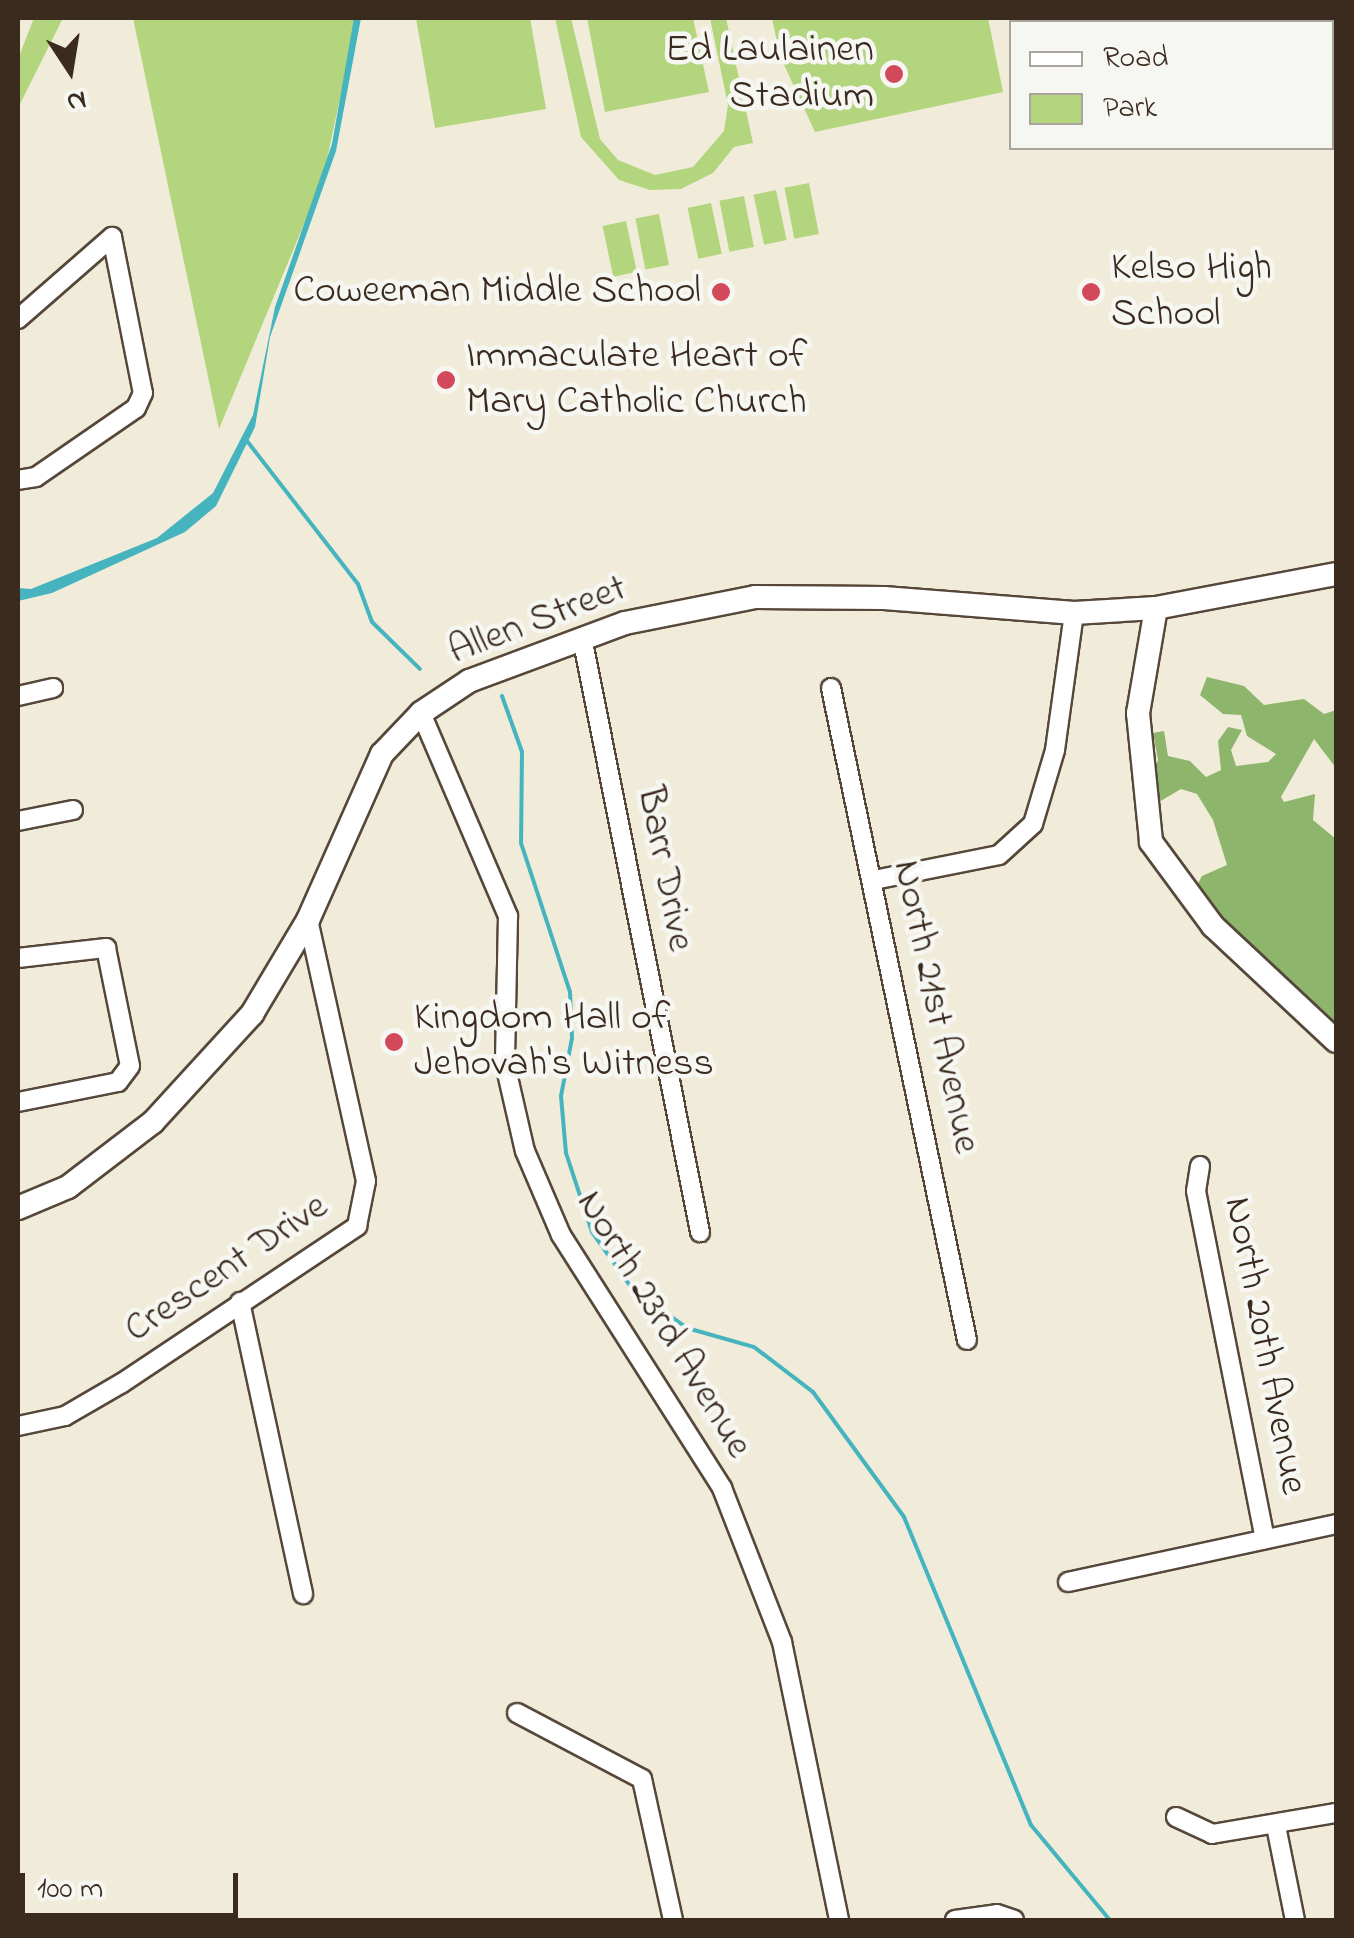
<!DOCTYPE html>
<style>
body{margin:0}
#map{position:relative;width:1354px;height:1938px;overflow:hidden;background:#f1ecda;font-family:"Indie Flower",sans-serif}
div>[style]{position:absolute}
.green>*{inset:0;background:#b2d57d;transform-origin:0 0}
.forest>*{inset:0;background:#8db66c}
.water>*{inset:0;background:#45b4be}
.stream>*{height:4px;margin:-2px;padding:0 2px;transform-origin:2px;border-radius:2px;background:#45b4be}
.roads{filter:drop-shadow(2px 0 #56473a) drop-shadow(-2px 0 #56473a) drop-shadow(0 2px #56473a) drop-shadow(0 -2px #56473a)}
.minor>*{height:18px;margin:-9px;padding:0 9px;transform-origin:9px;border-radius:9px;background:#fff}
.tertiary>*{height:22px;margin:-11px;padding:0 11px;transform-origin:11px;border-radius:11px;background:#fff}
.dots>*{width:28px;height:28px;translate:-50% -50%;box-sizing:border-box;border:5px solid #f6f6f2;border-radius:50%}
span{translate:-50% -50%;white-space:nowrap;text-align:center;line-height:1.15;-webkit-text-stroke:9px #f6f6f2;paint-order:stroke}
.poi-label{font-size:40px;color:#3b2a1e}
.right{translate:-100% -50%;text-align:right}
.left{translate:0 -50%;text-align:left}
.street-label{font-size:40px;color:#3b2a1e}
.frame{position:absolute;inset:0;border:20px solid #3b2a1e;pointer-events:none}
.legend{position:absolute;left:1009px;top:20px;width:325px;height:130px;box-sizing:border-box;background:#f6f6f2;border:2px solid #aba49d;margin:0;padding:12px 18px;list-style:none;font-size:30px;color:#3b2a1e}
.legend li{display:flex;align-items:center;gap:20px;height:50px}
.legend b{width:50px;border:2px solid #aba49d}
.north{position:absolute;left:20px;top:20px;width:100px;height:100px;-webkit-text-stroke:8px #f6f6f2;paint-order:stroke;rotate:168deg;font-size:28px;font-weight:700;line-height:40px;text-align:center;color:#3b2a1e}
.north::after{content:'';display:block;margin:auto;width:35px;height:45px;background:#3b2a1e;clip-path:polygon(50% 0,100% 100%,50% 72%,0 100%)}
.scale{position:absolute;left:20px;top:1873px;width:218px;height:45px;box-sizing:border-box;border:5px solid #3b2a1e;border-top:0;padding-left:12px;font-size:30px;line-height:35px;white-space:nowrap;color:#3b2a1e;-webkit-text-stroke:8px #f6f6f2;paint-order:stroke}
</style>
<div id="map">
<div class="green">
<i style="clip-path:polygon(34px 18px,63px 18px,18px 108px,18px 59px)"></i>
<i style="clip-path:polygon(133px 18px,357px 18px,323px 178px,219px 429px)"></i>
<i style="clip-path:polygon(416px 18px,530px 18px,546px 109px,435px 128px)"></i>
<i style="clip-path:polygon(555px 18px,571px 18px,600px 139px,618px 160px,655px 175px,693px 167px,724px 131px,728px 105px,710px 18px,726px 18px,753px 143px,734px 147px,713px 173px,681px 189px,650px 190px,619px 180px,581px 137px)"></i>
<i style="clip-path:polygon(587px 18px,693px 18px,709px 92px,605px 112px)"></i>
<i style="clip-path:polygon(772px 18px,988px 18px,1003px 92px,815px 132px,780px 56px)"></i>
<i style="left:809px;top:183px;width:52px;height:25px;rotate:79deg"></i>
<i style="left:776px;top:190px;width:51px;height:23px;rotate:78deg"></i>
<i style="left:744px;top:196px;width:52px;height:25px;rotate:79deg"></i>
<i style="left:711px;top:203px;width:52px;height:24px;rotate:78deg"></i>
<i style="left:659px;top:214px;width:52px;height:24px;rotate:79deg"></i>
<i style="left:626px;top:221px;width:52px;height:24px;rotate:78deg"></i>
</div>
<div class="forest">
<i style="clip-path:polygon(1207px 677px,1244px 686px,1264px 705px,1304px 699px,1324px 714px,1336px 710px,1336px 768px,1314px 739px,1281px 797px,1284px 802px,1315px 794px,1313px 820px,1336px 839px,1336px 1040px,1247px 957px,1197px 885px,1202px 876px,1227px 865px,1213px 820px,1197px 794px,1181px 789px,1157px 803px,1149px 782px,1158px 760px,1153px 733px,1164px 731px,1168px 756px,1190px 761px,1206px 777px,1221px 770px,1218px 741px,1228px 727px,1242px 730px,1231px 750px,1236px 766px,1268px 762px,1276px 754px,1247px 736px,1241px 715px,1223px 714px,1200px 695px)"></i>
</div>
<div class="water">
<i style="clip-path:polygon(354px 18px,361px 18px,336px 151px,270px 337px,255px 427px,216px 506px,185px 532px,52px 593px,18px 601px,18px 588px,31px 589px,157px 538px,213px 493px,253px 415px,275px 307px,332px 144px)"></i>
</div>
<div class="stream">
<i style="left:247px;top:441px;width:181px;rotate:52.2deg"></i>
<i style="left:358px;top:584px;width:40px;rotate:69.8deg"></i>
<i style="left:372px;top:622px;width:67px;rotate:44.4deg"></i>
<i style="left:502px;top:696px;width:59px;rotate:70.3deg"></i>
<i style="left:522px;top:752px;width:91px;rotate:90.6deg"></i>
<i style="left:521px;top:843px;width:157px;rotate:71.8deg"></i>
<i style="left:570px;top:992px;width:46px;rotate:87.5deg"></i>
<i style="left:572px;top:1038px;width:59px;rotate:100.7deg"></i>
<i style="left:561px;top:1096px;width:57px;rotate:85deg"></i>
<i style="left:566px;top:1153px;width:83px;rotate:71.8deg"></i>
<i style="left:592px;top:1232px;width:71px;rotate:54.7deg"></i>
<i style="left:633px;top:1290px;width:66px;rotate:35.1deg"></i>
<i style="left:687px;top:1328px;width:70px;rotate:15.8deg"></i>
<i style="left:754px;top:1347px;width:74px;rotate:37.3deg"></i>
<i style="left:813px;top:1392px;width:155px;rotate:53.9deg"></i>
<i style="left:904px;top:1517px;width:333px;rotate:67.6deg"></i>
<i style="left:1031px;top:1825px;width:124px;rotate:50.3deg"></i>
</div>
<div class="roads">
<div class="minor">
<i style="left:18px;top:319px;width:125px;rotate:-41.1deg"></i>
<i style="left:112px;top:237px;width:159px;rotate:78.8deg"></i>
<i style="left:143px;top:393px;width:17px;rotate:115deg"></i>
<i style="left:136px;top:408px;width:121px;rotate:145.4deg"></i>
<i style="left:36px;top:477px;width:18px;rotate:171deg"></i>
<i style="left:582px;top:637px;width:607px;rotate:78.78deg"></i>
<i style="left:831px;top:688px;width:666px;rotate:78.22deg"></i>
<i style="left:18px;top:696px;width:36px;rotate:-13deg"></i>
<i style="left:421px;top:713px;width:221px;rotate:66.8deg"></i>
<i style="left:508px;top:916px;width:148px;rotate:91.2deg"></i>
<i style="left:505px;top:1064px;width:89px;rotate:77.1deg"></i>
<i style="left:525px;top:1151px;width:91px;rotate:66.8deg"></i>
<i style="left:561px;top:1235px;width:300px;rotate:57.5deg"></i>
<i style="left:722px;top:1488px;width:165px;rotate:68.7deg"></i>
<i style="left:782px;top:1642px;width:284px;rotate:78.4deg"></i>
<i style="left:18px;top:821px;width:56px;rotate:-11.3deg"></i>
<i style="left:874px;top:880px;width:127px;rotate:-11.3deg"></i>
<i style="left:999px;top:855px;width:46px;rotate:-42.4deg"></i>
<i style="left:1033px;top:824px;width:77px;rotate:-73.4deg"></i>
<i style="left:1055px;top:750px;width:138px;rotate:-82.1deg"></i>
<i style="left:18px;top:958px;width:89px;rotate:-6.5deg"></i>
<i style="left:106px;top:948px;width:120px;rotate:78.5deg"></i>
<i style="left:130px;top:1066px;width:20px;rotate:127deg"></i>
<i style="left:118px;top:1082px;width:102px;rotate:168.7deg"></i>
<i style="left:1200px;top:1166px;width:25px;rotate:99deg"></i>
<i style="left:1196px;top:1191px;width:355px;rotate:78.8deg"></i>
<i style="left:240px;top:1302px;width:299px;rotate:77.8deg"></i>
<i style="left:18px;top:1426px;width:48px;rotate:-12deg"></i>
<i style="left:65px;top:1416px;width:66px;rotate:-30.1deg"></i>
<i style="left:122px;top:1383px;width:283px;rotate:-33.7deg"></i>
<i style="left:357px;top:1226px;width:46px;rotate:-78.7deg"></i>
<i style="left:366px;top:1181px;width:267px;rotate:-102.5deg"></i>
<i style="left:1068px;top:1582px;width:274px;rotate:-12.2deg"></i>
<i style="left:517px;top:1713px;width:141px;rotate:27.8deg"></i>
<i style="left:642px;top:1779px;width:144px;rotate:77.6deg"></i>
<i style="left:1176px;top:1817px;width:40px;rotate:25deg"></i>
<i style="left:1212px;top:1834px;width:126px;rotate:-9.6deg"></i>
<i style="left:1276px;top:1826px;width:96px;rotate:78.6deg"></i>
<i style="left:955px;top:1920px;width:42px;rotate:-8.1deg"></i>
<i style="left:997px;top:1914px;width:18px;rotate:19deg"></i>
</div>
<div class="tertiary">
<i style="left:1156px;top:608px;width:107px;rotate:99.7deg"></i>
<i style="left:1138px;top:713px;width:130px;rotate:84.2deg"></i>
<i style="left:1151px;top:842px;width:104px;rotate:53.6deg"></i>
<i style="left:1213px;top:926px;width:168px;rotate:43.1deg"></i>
<i style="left:18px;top:1208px;width:54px;rotate:-22.8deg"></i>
<i style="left:68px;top:1187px;width:107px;rotate:-37.4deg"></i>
<i style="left:153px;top:1122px;width:147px;rotate:-47.5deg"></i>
<i style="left:252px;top:1014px;width:109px;rotate:-59.2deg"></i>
<i style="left:308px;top:920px;width:182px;rotate:-66deg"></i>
<i style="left:382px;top:754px;width:57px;rotate:-46.4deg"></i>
<i style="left:421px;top:713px;width:58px;rotate:-33.7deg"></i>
<i style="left:469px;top:681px;width:166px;rotate:-20.4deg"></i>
<i style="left:625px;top:623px;width:133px;rotate:-11.3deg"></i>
<i style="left:755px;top:597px;width:129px;rotate:0.4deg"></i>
<i style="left:884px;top:598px;width:191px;rotate:4.5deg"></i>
<i style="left:1074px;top:613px;width:82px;rotate:-3.5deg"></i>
<i style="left:1156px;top:608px;width:183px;rotate:-10.7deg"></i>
</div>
</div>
<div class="dots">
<i style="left:894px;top:74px;background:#d1495b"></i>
<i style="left:721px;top:292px;background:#d1495b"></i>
<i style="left:1091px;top:292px;background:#d1495b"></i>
<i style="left:446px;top:380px;background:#d1495b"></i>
<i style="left:394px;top:1042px;background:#d1495b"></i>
</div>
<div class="poi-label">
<span class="right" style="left:874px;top:74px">Ed Laulainen<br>Stadium</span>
<span class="left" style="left:1111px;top:292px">Kelso High<br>School</span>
<span class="right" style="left:701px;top:292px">Coweeman Middle School</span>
<span class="left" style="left:466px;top:380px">Immaculate Heart of<br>Mary Catholic Church</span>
<span class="left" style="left:414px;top:1042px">Kingdom Hall of<br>Jehovah's Witness</span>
</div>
<div class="street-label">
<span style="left:538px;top:621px;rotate:-21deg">Allen Street</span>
<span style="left:664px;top:869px;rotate:79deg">Barr Drive</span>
<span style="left:935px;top:1007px;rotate:78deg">North 21st Avenue</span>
<span style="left:227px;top:1269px;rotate:-34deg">Crescent Drive</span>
<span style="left:663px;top:1325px;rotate:59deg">North 23rd Avenue</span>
<span style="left:1264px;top:1346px;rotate:79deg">North 20th Avenue</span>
</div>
<div class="frame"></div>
<ul class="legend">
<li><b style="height:12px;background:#fff"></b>Road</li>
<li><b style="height:28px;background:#b2d57d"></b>Park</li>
</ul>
<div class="north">N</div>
<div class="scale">100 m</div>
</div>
